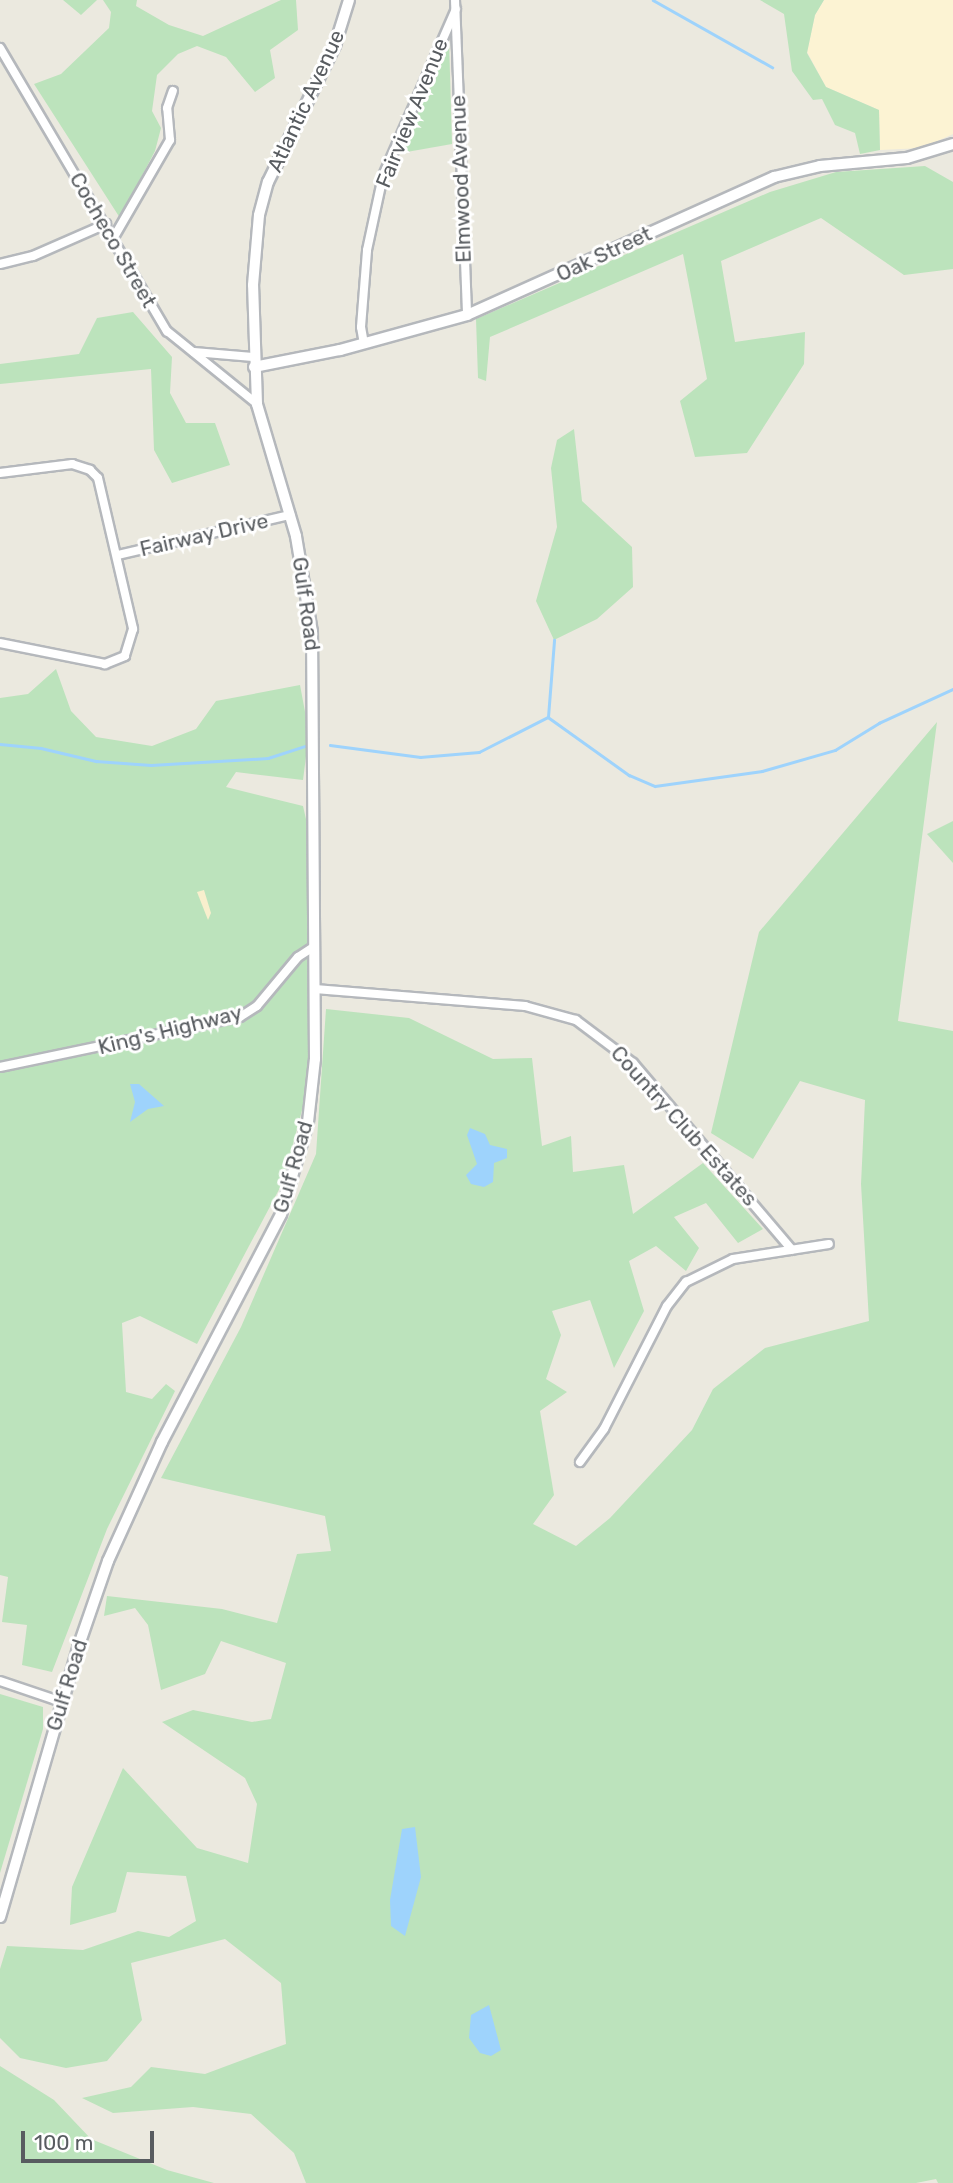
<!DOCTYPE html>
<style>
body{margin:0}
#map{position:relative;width:953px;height:2183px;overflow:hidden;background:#ebe9df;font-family:Rubik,sans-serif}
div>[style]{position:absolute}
.commercial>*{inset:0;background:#fcf3d3}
.green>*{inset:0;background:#bce3bc}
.sand>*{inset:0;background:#f8efcd}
.water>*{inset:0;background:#9ed3fc}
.stream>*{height:2.5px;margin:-1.25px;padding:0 1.25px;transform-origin:1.25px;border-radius:1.25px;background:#9ed3fc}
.roads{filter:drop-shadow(2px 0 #b5b8bc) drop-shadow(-2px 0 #b5b8bc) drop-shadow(0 2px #b5b8bc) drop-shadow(0 -2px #b5b8bc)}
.street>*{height:8px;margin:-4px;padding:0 4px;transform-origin:4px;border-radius:4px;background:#fff}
.secondary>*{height:10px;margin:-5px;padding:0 5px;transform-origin:5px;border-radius:5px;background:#fff}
span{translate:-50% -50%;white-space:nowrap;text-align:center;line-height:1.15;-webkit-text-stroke:6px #fff;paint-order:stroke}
.street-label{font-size:21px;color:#585c60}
.scale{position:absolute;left:21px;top:2131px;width:133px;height:32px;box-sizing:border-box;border:4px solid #585c60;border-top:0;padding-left:9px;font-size:21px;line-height:24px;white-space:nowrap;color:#585c60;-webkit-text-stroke:5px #fff;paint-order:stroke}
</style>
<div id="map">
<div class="commercial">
<i style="clip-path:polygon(824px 0,953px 0,953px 134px,922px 148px,880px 150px,879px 110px,826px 87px,807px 52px,815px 15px)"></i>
</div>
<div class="green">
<i style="clip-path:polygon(63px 0,97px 0,81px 15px)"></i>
<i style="clip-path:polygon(103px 0,137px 0,136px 6px,169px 25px,203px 36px,281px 0,296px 0,298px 30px,270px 50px,275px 78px,255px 92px,226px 57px,197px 46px,178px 54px,157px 75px,152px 111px,161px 128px,155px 151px,120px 218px,34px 84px,61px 74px,109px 28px,111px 12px)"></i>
<i style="clip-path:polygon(760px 0,824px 0,815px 15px,807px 53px,826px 87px,879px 110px,880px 150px,860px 154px,855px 133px,835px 125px,822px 99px,813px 100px,792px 71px,784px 14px)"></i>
<i style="clip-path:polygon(449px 40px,452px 144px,401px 153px)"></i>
<i style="clip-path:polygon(925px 166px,953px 182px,953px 269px,904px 275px,821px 218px,721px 261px,735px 342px,805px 332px,804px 364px,747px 453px,695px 457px,680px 401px,707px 379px,683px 254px,490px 337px,486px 381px,478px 378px,476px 319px,770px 192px,836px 172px)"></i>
<i style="clip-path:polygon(133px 312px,172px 357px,170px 393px,186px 423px,215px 423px,230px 465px,172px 483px,154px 450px,151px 369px,0 384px,0 364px,79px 354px,97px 318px)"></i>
<i style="clip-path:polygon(574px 429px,582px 501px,632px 547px,633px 587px,597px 619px,554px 640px,536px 601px,557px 527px,551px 468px,557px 440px)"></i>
<i style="clip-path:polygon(56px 669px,71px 711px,96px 737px,152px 746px,196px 729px,216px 701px,300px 685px,309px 733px,303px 780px,236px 772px,226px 787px,303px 806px,311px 841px,310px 1080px,283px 1182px,197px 1344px,140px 1316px,122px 1323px,126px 1392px,152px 1399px,166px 1384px,175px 1391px,107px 1529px,52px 1672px,22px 1665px,27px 1625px,2px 1622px,8px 1577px,0 1575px,0 698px,28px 694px)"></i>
<i style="clip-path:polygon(937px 722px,898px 1021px,953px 1031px,953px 2183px,938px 2183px,936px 2179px,916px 2183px,306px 2183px,294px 2153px,251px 2114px,193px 2107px,113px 2113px,82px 2098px,131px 2087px,151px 2067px,205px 2074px,286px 2044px,281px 1983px,225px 1939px,131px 1963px,142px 2020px,107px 2061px,66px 2068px,20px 2058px,0 2038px,0 1969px,7px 1946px,83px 1950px,138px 1931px,169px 1937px,196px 1921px,186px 1876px,127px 1872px,116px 1912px,70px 1925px,72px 1887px,123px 1768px,197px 1848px,248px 1863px,257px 1804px,245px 1778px,162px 1722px,193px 1710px,252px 1722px,271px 1719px,286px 1663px,221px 1641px,205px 1674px,161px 1690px,148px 1625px,135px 1608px,104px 1616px,107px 1596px,222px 1609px,277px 1623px,297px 1554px,331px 1551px,325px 1516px,161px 1478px,241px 1327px,316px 1154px,326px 1009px,409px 1018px,493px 1059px,532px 1058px,542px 1146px,571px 1136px,573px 1172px,624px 1165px,633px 1214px,703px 1163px,763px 1229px,738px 1243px,706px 1203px,674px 1217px,699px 1248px,686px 1271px,656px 1246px,629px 1261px,644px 1311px,614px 1368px,590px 1300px,552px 1311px,561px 1335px,546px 1379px,567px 1392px,540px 1411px,554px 1495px,533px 1524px,576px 1546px,610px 1518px,692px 1430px,713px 1389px,765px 1348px,869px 1321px,861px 1184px,865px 1100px,800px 1081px,753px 1159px,711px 1133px,759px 932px)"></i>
<i style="clip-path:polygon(953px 821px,953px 863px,927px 834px)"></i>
<i style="clip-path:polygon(0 1694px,43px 1707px,43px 1729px,0 1873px)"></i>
<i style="clip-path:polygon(0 2066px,54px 2100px,91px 2139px,167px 2170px,214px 2183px,0 2183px)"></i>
</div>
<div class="sand">
<i style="clip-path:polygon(204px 890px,211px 913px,208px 920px,197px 892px)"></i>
</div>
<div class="water">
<i style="clip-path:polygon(130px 1084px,139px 1084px,164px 1106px,148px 1109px,130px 1122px,135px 1102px)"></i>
<i style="clip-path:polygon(470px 1128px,485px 1134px,490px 1145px,507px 1149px,507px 1158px,494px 1163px,493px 1182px,484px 1187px,471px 1184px,466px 1175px,477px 1164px,467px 1135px)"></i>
<i style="clip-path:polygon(415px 1827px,421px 1877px,405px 1936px,391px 1926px,390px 1900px,402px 1829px)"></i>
<i style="clip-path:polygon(489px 2005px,501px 2050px,491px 2056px,480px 2053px,469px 2038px,471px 2015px)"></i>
</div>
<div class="stream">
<i style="left:653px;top:0;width:137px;rotate:29.4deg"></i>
<i style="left:548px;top:717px;width:100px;rotate:35.6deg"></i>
<i style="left:629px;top:775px;width:28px;rotate:23deg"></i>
<i style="left:655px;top:786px;width:108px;rotate:-8deg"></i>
<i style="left:762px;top:771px;width:76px;rotate:-16deg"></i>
<i style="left:835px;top:750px;width:52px;rotate:-31.5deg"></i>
<i style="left:879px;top:723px;width:81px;rotate:-24.7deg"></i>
<i style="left:548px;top:717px;width:77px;rotate:-85.5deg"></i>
<i style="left:0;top:744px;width:41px;rotate:5.6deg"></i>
<i style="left:41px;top:748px;width:57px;rotate:13.3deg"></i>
<i style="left:96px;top:761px;width:55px;rotate:4.2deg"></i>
<i style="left:151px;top:765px;width:117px;rotate:-3.4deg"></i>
<i style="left:268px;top:758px;width:38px;rotate:-18deg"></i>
<i style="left:330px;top:745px;width:91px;rotate:7.6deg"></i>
<i style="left:420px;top:757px;width:59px;rotate:-4.8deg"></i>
<i style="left:479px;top:752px;width:77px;rotate:-26.9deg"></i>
</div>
<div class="roads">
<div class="street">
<i style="left:455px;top:0;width:315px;rotate:87.8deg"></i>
<i style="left:0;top:48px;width:329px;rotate:59.5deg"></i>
<i style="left:167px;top:331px;width:116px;rotate:39deg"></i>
<i style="left:114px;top:237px;width:112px;rotate:-60deg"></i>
<i style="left:170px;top:140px;width:32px;rotate:-95deg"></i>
<i style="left:167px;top:108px;width:18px;rotate:-71deg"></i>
<i style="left:0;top:264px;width:34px;rotate:-14deg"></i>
<i style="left:33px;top:256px;width:80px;rotate:-23.7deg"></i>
<i style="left:364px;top:344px;width:17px;rotate:-100deg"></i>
<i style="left:361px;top:327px;width:77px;rotate:-85.5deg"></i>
<i style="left:367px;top:250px;width:76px;rotate:-77.8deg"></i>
<i style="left:383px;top:176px;width:182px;rotate:-66.4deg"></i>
<i style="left:194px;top:352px;width:59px;rotate:4.8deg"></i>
<i style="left:0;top:473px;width:73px;rotate:-7.1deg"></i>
<i style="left:72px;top:464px;width:19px;rotate:18deg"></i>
<i style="left:90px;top:470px;width:11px;rotate:45deg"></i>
<i style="left:98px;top:478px;width:155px;rotate:76.9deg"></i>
<i style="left:133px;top:629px;width:28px;rotate:107deg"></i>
<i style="left:125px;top:656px;width:22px;rotate:158deg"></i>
<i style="left:105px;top:664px;width:107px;rotate:-168.7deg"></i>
<i style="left:118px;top:555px;width:177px;rotate:-13.1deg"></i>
<i style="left:315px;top:989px;width:211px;rotate:4.6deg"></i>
<i style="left:525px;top:1006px;width:53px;rotate:15.4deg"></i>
<i style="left:576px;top:1020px;width:71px;rotate:37deg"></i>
<i style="left:633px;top:1063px;width:245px;rotate:49.6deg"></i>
<i style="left:0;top:1067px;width:245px;rotate:-11.8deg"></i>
<i style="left:240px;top:1017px;width:20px;rotate:-33deg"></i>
<i style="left:257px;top:1006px;width:64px;rotate:-50.1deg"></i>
<i style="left:298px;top:957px;width:20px;rotate:-33deg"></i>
<i style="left:580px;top:1462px;width:41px;rotate:-54deg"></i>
<i style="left:604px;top:1429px;width:138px;rotate:-62.9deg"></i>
<i style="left:667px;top:1306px;width:31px;rotate:-52deg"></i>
<i style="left:686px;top:1282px;width:52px;rotate:-26.1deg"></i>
<i style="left:733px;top:1259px;width:97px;rotate:-8.9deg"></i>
<i style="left:0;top:1681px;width:65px;rotate:18.7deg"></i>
</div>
<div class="secondary">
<i style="left:254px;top:367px;width:88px;rotate:-11.2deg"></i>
<i style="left:340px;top:350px;width:132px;rotate:-15.4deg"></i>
<i style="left:467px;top:315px;width:337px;rotate:-24.2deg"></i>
<i style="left:774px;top:177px;width:47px;rotate:-13.4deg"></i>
<i style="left:820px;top:166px;width:87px;rotate:-5.3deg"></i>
<i style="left:907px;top:158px;width:48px;rotate:-16.9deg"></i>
<i style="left:0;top:1917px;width:286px;rotate:-73.8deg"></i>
<i style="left:80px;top:1642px;width:86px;rotate:-70.9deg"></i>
<i style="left:108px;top:1561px;width:131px;rotate:-65.6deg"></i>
<i style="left:162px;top:1442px;width:257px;rotate:-62.4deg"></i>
<i style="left:281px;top:1214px;width:96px;rotate:-73.6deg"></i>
<i style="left:308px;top:1122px;width:63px;rotate:-83.7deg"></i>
<i style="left:315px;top:1059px;width:427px;rotate:-90.4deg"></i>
<i style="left:312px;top:632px;width:97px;rotate:-99.5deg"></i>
<i style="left:296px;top:536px;width:138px;rotate:-106.5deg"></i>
<i style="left:257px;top:404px;width:119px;rotate:-91.9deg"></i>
<i style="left:253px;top:285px;width:70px;rotate:-85.1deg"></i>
<i style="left:259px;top:215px;width:34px;rotate:-75deg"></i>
<i style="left:268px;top:182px;width:153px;rotate:-63.9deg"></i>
<i style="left:335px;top:45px;width:47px;rotate:-72.7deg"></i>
</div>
</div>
<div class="street-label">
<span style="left:306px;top:101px;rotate:-65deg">Atlantic Avenue</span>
<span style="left:412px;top:113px;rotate:-68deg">Fairview Avenue</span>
<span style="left:461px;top:179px;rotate:-92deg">Elmwood Avenue</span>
<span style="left:113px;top:240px;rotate:60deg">Cocheco Street</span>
<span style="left:604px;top:254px;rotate:-25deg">Oak Street</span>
<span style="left:204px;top:535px;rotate:-13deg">Fairway Drive</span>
<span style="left:306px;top:604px;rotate:82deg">Gulf Road</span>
<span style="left:170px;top:1030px;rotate:-14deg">King's Highway</span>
<span style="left:684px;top:1126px;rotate:48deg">Country Club Estates</span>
<span style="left:293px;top:1167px;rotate:-74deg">Gulf Road</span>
<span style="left:67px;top:1685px;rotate:-73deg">Gulf Road</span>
</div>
<div class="scale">100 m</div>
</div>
